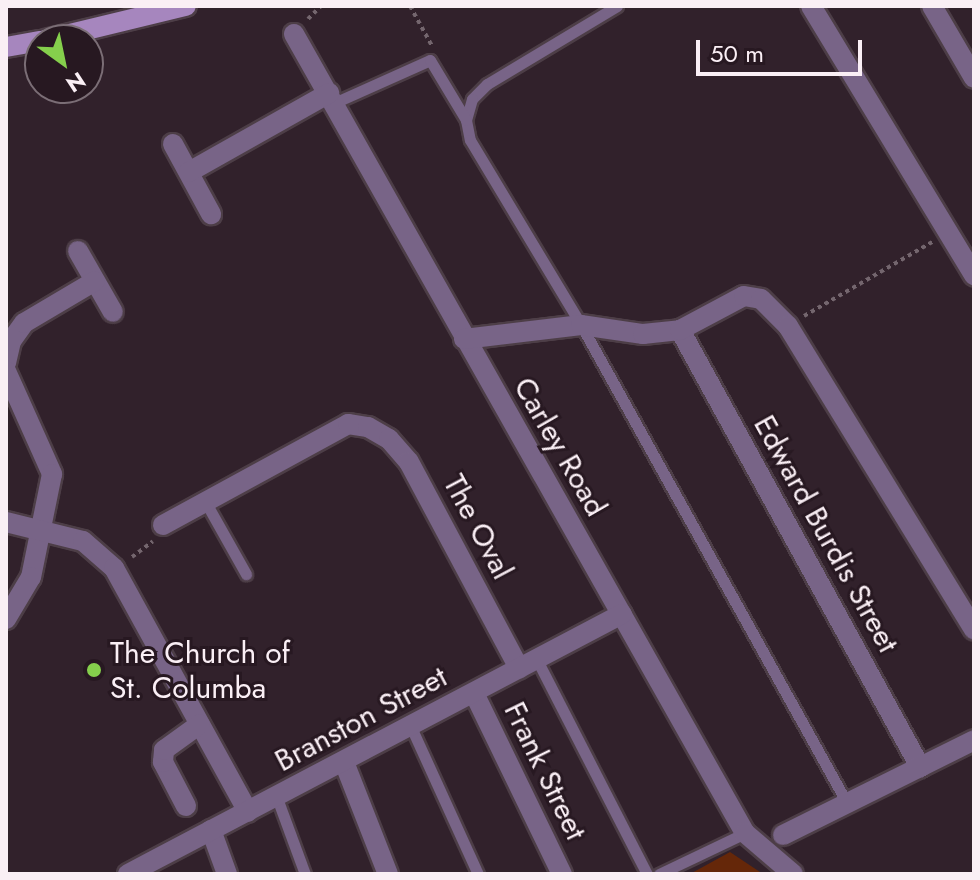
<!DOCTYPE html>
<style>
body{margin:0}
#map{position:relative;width:980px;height:880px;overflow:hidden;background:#31212b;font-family:Jost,sans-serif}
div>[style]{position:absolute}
.green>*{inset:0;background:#652709}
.path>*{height:4px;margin-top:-2px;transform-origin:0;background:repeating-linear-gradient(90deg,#74666e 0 4px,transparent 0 8px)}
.roads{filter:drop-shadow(2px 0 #4d3e47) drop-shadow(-2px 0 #4d3e47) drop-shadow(0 2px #4d3e47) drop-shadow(0 -2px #4d3e47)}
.lane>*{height:11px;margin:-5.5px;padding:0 5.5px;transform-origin:5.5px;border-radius:5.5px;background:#786487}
.street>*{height:20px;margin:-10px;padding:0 10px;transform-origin:10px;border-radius:10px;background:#786487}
.secondary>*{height:20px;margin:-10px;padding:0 10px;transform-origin:10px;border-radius:10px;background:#a686be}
.dots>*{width:22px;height:22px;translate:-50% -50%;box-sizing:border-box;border:4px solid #271821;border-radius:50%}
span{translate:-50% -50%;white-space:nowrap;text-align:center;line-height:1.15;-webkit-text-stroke:6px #271821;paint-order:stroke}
.street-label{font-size:30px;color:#faeff5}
.poi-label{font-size:30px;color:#faeff5}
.left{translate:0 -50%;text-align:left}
.frame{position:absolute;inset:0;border:8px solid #faeff5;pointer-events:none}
.north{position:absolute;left:24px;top:24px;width:80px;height:80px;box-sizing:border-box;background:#271821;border:2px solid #7b6e76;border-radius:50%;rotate:147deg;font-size:22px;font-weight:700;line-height:32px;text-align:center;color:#faeff5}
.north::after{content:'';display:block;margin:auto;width:28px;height:36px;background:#85cf4c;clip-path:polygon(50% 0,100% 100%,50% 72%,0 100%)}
.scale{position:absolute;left:696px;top:40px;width:166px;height:36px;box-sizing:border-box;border:4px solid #faeff5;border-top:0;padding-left:10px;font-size:24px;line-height:28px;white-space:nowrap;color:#faeff5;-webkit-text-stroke:6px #271821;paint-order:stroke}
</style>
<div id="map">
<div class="green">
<i style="clip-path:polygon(730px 852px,763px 874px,690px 874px)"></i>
</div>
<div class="path">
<i style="left:410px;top:6px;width:46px;rotate:61.2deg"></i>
<i style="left:308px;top:19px;width:18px;rotate:-45deg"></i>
<i style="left:804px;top:316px;width:148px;rotate:-30deg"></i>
<i style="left:132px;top:557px;width:26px;rotate:-37deg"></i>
</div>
<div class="roads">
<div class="lane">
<i style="left:617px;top:6px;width:152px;rotate:149deg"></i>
<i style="left:487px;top:84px;width:21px;rotate:135deg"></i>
<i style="left:472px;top:99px;width:22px;rotate:106deg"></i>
<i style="left:466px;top:120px;width:20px;rotate:79deg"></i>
<i style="left:470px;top:140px;width:216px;rotate:59deg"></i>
<i style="left:581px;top:325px;width:547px;rotate:60.9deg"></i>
<i style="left:334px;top:103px;width:105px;rotate:-24.1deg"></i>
<i style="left:430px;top:60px;width:70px;rotate:59deg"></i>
<i style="left:205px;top:501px;width:84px;rotate:60.7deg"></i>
<i style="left:537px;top:660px;width:241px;rotate:62.8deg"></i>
<i style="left:411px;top:727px;width:162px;rotate:65.5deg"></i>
<i style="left:277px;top:798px;width:81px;rotate:69.8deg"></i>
<i style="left:659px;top:874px;width:95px;rotate:-25.5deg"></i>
</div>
<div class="street">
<i style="left:811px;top:6px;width:315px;rotate:58.8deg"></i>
<i style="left:932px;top:6px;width:83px;rotate:59.7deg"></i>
<i style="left:294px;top:34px;width:917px;rotate:60.56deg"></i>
<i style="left:745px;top:833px;width:63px;rotate:40.5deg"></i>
<i style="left:173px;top:144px;width:80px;rotate:61.5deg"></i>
<i style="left:189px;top:172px;width:161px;rotate:-29.4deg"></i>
<i style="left:78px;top:251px;width:70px;rotate:60.2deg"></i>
<i style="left:680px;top:330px;width:499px;rotate:61.2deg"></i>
<i style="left:464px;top:339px;width:118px;rotate:-6.8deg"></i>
<i style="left:581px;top:325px;width:63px;rotate:8.3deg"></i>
<i style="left:643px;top:334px;width:37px;rotate:-6deg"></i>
<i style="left:680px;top:330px;width:72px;rotate:-28deg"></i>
<i style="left:744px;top:296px;width:17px;rotate:10deg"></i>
<i style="left:761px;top:299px;width:38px;rotate:45deg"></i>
<i style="left:788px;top:326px;width:356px;rotate:58.5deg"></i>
<i style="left:6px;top:363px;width:23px;rotate:-77deg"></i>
<i style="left:11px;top:341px;width:22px;rotate:-54deg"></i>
<i style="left:24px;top:323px;width:82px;rotate:-30.6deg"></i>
<i style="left:6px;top:371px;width:113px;rotate:65.9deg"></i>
<i style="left:52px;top:474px;width:105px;rotate:101.5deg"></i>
<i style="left:31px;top:577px;width:49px;rotate:120.8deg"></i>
<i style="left:6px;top:522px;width:79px;rotate:13.9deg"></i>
<i style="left:83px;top:541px;width:41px;rotate:41.1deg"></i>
<i style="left:114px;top:568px;width:278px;rotate:61.2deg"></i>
<i style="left:163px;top:525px;width:211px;rotate:-28.6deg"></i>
<i style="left:348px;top:424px;width:20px;rotate:9deg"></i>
<i style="left:368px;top:427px;width:24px;rotate:30deg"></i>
<i style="left:389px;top:439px;width:30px;rotate:49deg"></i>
<i style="left:409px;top:462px;width:234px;rotate:61.9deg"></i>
<i style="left:474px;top:693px;width:201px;rotate:64.1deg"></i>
<i style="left:344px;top:762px;width:120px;rotate:68.6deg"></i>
<i style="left:186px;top:806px;width:50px;rotate:-117.6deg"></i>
<i style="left:163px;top:762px;width:12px;rotate:-85deg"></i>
<i style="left:164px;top:750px;width:44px;rotate:-35.8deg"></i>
<i style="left:211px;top:830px;width:47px;rotate:70deg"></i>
<i style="left:783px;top:835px;width:213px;rotate:-26.4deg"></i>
<i style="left:128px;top:874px;width:558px;rotate:-27.76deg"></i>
</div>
<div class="secondary">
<i style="left:45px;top:40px;width:145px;rotate:-13.6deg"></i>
<i style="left:6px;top:47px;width:35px;rotate:-10deg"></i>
</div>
</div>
<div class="dots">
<i style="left:94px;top:670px;background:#85cf4c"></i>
</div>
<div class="street-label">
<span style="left:560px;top:447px;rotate:60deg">Carley Road</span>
<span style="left:478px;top:527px;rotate:62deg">The Oval</span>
<span style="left:826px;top:534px;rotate:61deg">Edward Burdis Street</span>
<span style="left:361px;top:719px;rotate:-28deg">Branston Street</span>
<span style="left:545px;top:771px;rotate:64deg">Frank Street</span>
</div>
<div class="poi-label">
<span class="left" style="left:110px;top:670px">The Church of<br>St. Columba</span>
</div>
<div class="frame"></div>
<div class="north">N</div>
<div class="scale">50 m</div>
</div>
